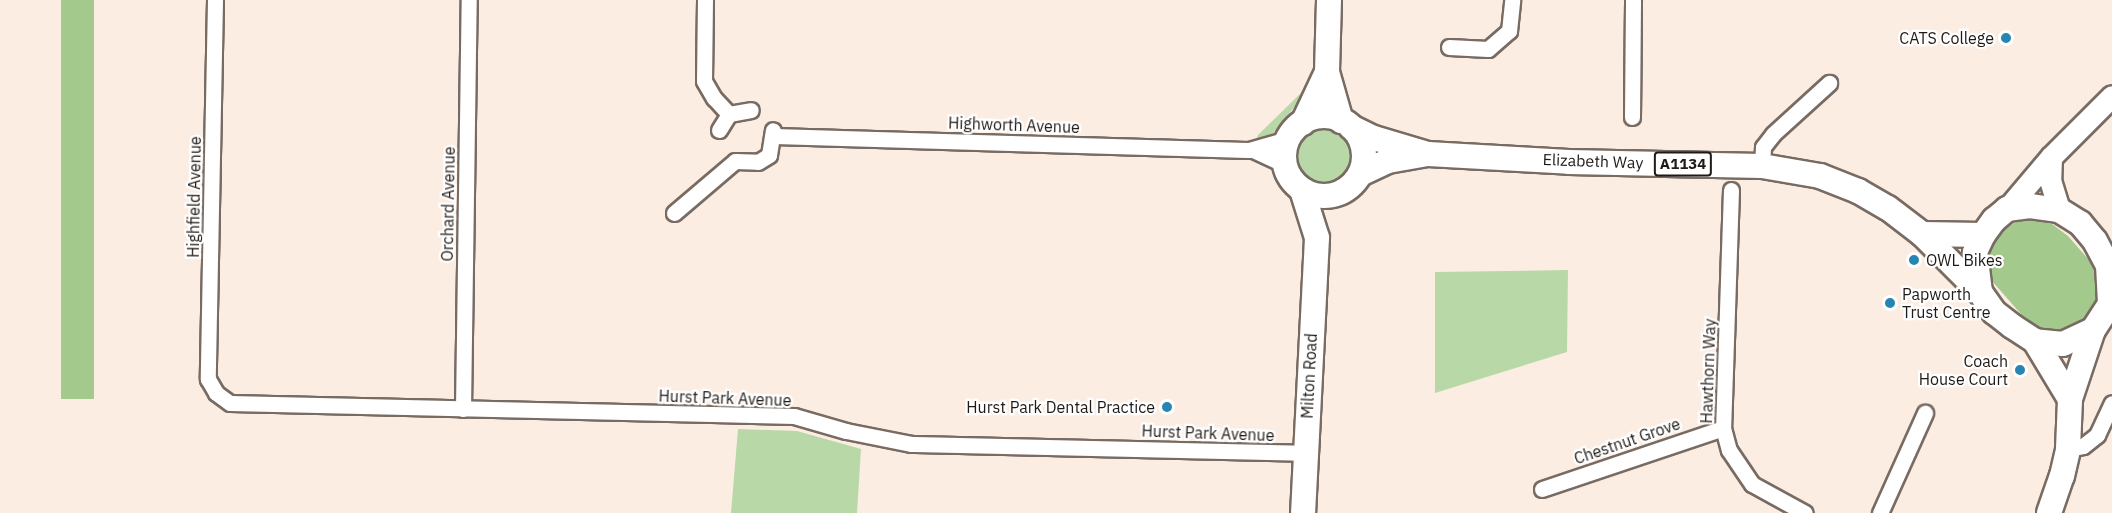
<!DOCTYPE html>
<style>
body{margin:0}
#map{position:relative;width:2112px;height:513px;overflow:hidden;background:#fcede3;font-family:"IBM Plex Sans",sans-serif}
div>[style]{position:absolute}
.green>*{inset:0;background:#b9d8a7}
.round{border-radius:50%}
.forest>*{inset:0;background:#a4c98c;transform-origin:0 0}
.roads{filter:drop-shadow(2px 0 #786b62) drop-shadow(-2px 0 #786b62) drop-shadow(0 2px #786b62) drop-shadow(0 -2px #786b62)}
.street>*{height:15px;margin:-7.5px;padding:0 7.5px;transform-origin:7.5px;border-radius:7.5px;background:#fff}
.secondary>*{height:21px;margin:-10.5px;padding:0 10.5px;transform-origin:10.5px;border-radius:10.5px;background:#fff}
.primary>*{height:24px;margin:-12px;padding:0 12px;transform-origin:12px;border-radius:12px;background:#fff}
.primary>.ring{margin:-12px;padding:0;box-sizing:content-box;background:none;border:24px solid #fff;border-radius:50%}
.dots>*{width:16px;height:16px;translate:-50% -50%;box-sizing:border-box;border:3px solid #fff;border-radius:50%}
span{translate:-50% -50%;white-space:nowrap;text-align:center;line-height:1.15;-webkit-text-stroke:4.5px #fff;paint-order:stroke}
.shield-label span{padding:2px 4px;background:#fff;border:2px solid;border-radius:4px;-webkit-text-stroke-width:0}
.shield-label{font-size:15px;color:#1f1a16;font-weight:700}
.poi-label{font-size:16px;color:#1f1a16}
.right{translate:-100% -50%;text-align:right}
.left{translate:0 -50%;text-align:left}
.street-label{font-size:16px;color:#1f1a16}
</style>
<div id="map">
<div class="green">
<i style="clip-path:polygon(1301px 93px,1304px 95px,1272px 135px,1264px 140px,1256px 140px,1258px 135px)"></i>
<i class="round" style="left:1294px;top:127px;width:60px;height:60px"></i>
<i style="clip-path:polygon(1568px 270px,1567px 352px,1435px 393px,1435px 272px)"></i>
<i style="clip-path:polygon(738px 429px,797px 431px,861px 449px,857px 513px,731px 513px)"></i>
</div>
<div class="forest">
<i style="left:61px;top:0;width:33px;height:399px"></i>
<i style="clip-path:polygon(2035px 220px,2052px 224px,2068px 236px,2096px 268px,2101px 286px,2098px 302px,2091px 318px,2071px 333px,2046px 331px,2027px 321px,1992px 281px,1987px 264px,1993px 243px,2002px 231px,2016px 222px)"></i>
</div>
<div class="roads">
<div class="street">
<i style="left:215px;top:0;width:379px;rotate:91.1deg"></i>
<i style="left:208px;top:379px;width:16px;rotate:60deg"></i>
<i style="left:216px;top:393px;width:17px;rotate:36deg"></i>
<i style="left:230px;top:403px;width:564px;rotate:1.32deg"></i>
<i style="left:794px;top:416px;width:54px;rotate:16.1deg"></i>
<i style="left:846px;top:431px;width:66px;rotate:11.3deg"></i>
<i style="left:911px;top:444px;width:394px;rotate:1.3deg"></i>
<i style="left:705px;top:0;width:81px;rotate:90.7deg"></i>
<i style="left:704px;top:81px;width:20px;rotate:60deg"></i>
<i style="left:714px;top:98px;width:22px;rotate:47deg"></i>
<i style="left:729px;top:114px;width:22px;rotate:-10deg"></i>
<i style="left:1449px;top:47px;width:39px;rotate:3deg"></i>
<i style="left:1488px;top:49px;width:28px;rotate:-41deg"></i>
<i style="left:1509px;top:31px;width:31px;rotate:-84deg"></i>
<i style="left:1632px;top:117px;width:117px;rotate:-89.5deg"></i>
<i style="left:719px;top:130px;width:19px;rotate:-58deg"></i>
<i style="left:774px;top:136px;width:475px;rotate:1.7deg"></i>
<i style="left:1249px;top:150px;width:41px;rotate:-15.8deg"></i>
<i style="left:1253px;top:150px;width:35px;rotate:25deg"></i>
<i style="left:1762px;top:166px;width:19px;rotate:-87deg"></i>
<i style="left:1763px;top:147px;width:16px;rotate:-52deg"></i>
<i style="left:1773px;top:134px;width:76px;rotate:-42.3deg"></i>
<i style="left:1731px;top:190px;width:238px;rotate:91.9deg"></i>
<i style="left:1723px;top:428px;width:23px;rotate:75deg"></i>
<i style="left:1729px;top:450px;width:41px;rotate:55.9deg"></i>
<i style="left:1752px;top:484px;width:60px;rotate:28.7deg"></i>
<i style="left:674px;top:213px;width:80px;rotate:-40.4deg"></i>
<i style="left:735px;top:161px;width:23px;rotate:2deg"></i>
<i style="left:758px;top:162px;width:13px;rotate:-32deg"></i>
<i style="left:769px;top:155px;width:25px;rotate:-81deg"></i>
<i style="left:463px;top:409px;width:409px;rotate:-89.2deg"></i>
<i style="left:2068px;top:449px;width:15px;rotate:-11deg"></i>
<i style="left:2083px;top:446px;width:18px;rotate:-38deg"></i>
<i style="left:2097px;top:435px;width:35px;rotate:-65deg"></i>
<i style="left:1542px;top:489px;width:191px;rotate:-18.6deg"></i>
<i style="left:1880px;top:513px;width:110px;rotate:-65.8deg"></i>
</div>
<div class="secondary">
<i style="left:2051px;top:157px;width:23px;rotate:92deg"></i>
<i style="left:2050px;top:180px;width:31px;rotate:73deg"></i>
<i style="left:2007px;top:209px;width:68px;rotate:-49.8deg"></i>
<i style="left:2051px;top:157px;width:86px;rotate:-45deg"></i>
</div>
<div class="primary">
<i style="left:1329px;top:0;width:72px;rotate:91.6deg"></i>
<i style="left:1327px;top:72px;width:51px;rotate:74.1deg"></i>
<i class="ring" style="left:1284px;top:116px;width:56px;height:56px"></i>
<i style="left:1303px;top:123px;width:56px;rotate:-64.8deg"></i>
<i style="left:1351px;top:127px;width:25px;rotate:26deg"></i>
<i style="left:1374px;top:138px;width:56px;rotate:16.5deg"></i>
<i style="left:1428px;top:154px;width:141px;rotate:3.2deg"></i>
<i style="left:1569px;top:162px;width:193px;rotate:1.2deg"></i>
<i style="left:1762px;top:166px;width:59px;rotate:9.8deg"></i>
<i style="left:1820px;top:176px;width:41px;rotate:21.5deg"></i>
<i style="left:1858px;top:191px;width:34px;rotate:30deg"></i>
<i style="left:1888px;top:208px;width:43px;rotate:37.4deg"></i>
<i style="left:1922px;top:234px;width:82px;rotate:45deg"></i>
<i style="left:1360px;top:174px;width:31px;rotate:-25deg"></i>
<i style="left:1388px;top:161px;width:36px;rotate:-10deg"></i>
<i style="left:1302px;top:190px;width:50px;rotate:72.6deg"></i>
<i style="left:1317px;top:238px;width:275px;rotate:92.9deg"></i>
<i style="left:2030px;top:206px;width:29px;rotate:8deg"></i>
<i style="left:2059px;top:210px;width:25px;rotate:32deg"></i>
<i style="left:2080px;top:223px;width:23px;rotate:50deg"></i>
<i style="left:2095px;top:241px;width:27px;rotate:62deg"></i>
<i style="left:2108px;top:265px;width:39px;rotate:87deg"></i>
<i style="left:2110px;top:304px;width:31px;rotate:123deg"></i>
<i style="left:2093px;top:330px;width:33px;rotate:155deg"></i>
<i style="left:2063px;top:344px;width:28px;rotate:-174deg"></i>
<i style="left:2035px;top:341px;width:27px;rotate:-147deg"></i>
<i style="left:2012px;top:326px;width:23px;rotate:-142deg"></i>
<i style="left:1994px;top:312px;width:24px;rotate:-125deg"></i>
<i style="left:1980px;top:292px;width:40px;rotate:-97.1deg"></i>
<i style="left:1975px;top:252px;width:19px;rotate:-65deg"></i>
<i style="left:1983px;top:235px;width:19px;rotate:-54deg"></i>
<i style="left:1994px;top:220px;width:17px;rotate:-40deg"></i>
<i style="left:2007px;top:209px;width:23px;rotate:-7deg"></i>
<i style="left:1922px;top:234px;width:61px;rotate:0.9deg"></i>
<i style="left:2035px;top:341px;width:68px;rotate:58.9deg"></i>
<i style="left:2049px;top:513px;width:39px;rotate:-71deg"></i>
<i style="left:2062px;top:476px;width:28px;rotate:-77deg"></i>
<i style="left:2068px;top:449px;width:50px;rotate:-87.7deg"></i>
<i style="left:2070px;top:399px;width:73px;rotate:-71.6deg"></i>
</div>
</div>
<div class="dots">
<i style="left:2006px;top:38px;background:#2785b1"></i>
<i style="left:1914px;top:260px;background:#2785b1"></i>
<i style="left:1890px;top:303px;background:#2785b1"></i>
<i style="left:2020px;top:370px;background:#2785b1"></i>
<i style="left:1167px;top:407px;background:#2785b1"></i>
</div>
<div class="shield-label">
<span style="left:1683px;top:164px">A1134</span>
</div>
<div class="poi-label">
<span class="right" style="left:1994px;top:38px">CATS College</span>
<span class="left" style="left:1926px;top:260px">OWL Bikes</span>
<span class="left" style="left:1902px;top:303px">Papworth<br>Trust Centre</span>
<span class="right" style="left:2008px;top:370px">Coach<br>House Court</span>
<span class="right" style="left:1155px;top:407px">Hurst Park Dental Practice</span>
</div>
<div class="street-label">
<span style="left:1014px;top:125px;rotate:2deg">Highworth Avenue</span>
<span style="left:1593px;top:161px;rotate:2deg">Elizabeth Way</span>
<span style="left:194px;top:197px;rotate:-89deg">Highfield Avenue</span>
<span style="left:448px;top:204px;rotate:-89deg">Orchard Avenue</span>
<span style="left:1708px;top:371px;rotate:-88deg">Hawthorn Way</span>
<span style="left:1309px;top:376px;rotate:-87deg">Milton Road</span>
<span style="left:725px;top:398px;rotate:2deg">Hurst Park Avenue</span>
<span style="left:1208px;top:433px;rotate:2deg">Hurst Park Avenue</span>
<span style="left:1627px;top:441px;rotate:-19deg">Chestnut Grove</span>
</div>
</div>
